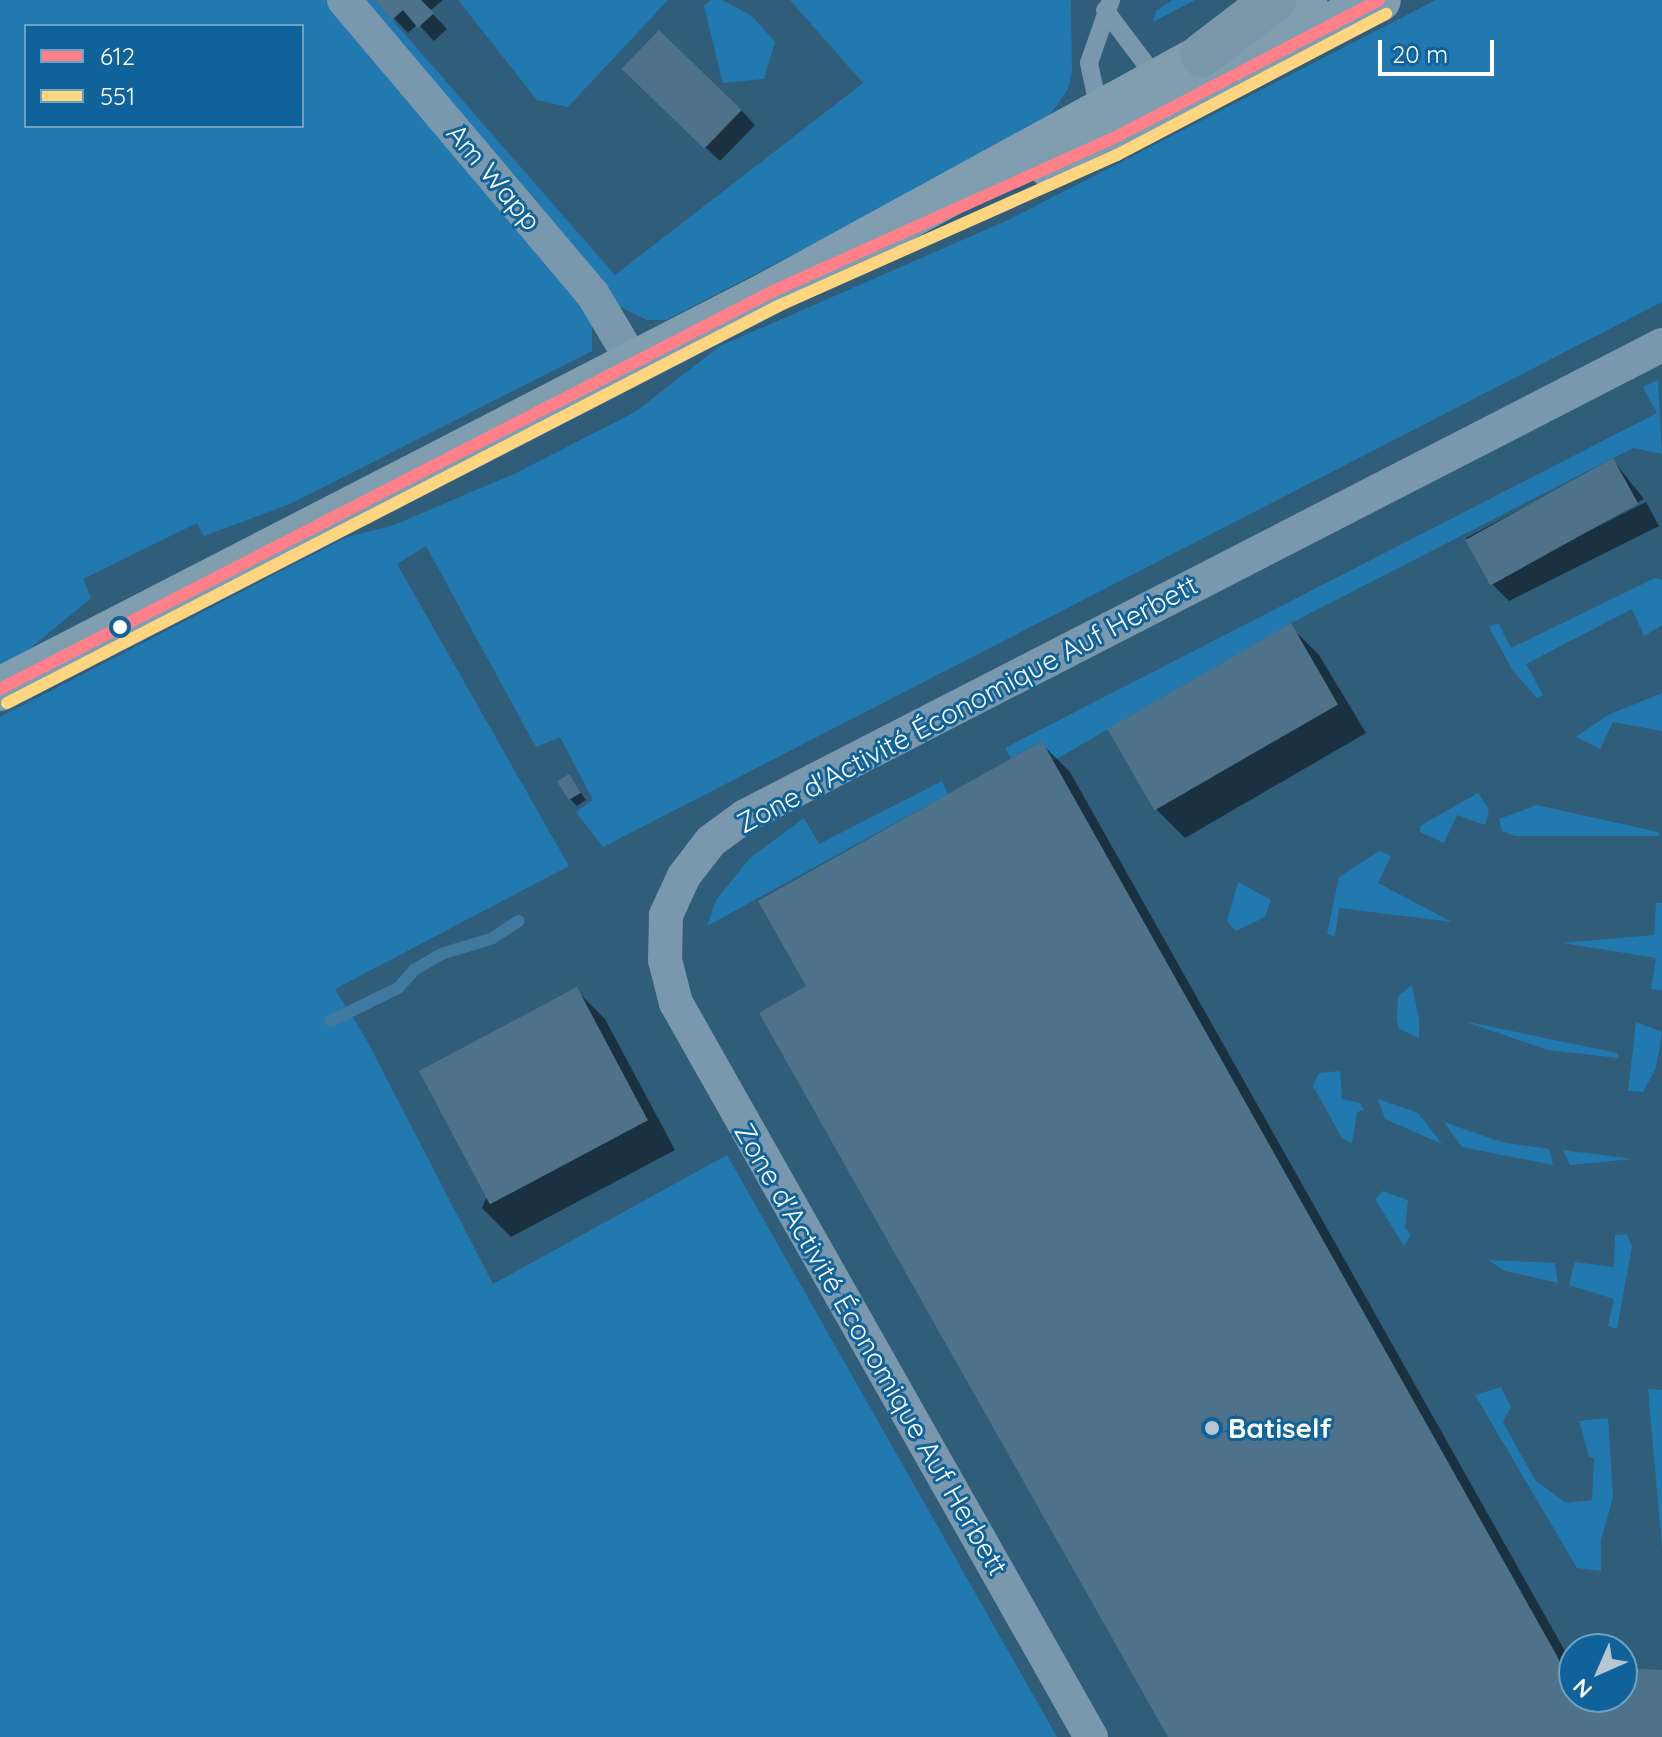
<!DOCTYPE html>
<meta charset="utf-8">
<style>
body{margin:0}
#map{position:relative;width:1662px;height:1737px;overflow:hidden;background:#305d7a;font-family:Quicksand,sans-serif}
div>[style]{position:absolute}
.green>*{inset:0;background:#2179b0}
.shadow>*{inset:0;background:#0007}
.stream>*{height:12px;margin:-6px;padding:0 6px;transform-origin:6px;border-radius:6px;background:#40799f}
.building>*{inset:0;background:#4e7289;transform-origin:0 0}
.lane>*{height:18px;margin:-9px;padding:0 9px;transform-origin:9px;border-radius:9px;background:#7a98ad}
.street>*{height:34px;margin:-17px;padding:0 17px;transform-origin:17px;border-radius:17px;background:#7a98ad}
.secondary>*{height:44px;margin:-22px;padding:0 22px;transform-origin:22px;border-radius:22px;background:#819eb1}
.highway>*{height:44px;margin:-22px;padding:0 22px;transform-origin:22px;border-radius:22px;background:#7b98ab}
.bus-1>*{height:12px;margin:-6px;padding:0 6px;transform-origin:6px;border-radius:6px;background:#ff8089}
.bus-2>*{height:12px;margin:-6px;padding:0 6px;transform-origin:6px;border-radius:6px;background:#ffd580}
.dots>*{width:22px;height:22px;translate:-50% -50%;box-sizing:border-box;border:4px solid #10639a;border-radius:50%}
span{translate:-50% -50%;white-space:nowrap;text-align:center;line-height:1.15;-webkit-text-stroke:6px #10639a;paint-order:stroke}
.street-label{font-size:28px;color:#fff}
.poi-label{font-size:28px;color:#fff;font-weight:700}
.left{translate:0 -50%;text-align:left}
.legend{position:absolute;left:24px;top:24px;width:280px;height:104px;box-sizing:border-box;background:#10639a;border:2px solid #70a1c2;margin:0;padding:10px 14px;list-style:none;font-size:24px;color:#fff}
.legend li{display:flex;align-items:center;gap:16px;height:40px}
.legend b{width:40px;border:2px solid #70a1c2}
.north{position:absolute;left:1558px;top:1633px;width:80px;height:80px;box-sizing:border-box;background:#10639a;border:2px solid #70a1c2;border-radius:50%;rotate:225deg;font-size:22px;font-weight:700;line-height:32px;text-align:center;color:#fff}
.north::after{content:'';display:block;margin:auto;width:28px;height:36px;background:#b7c6d0;clip-path:polygon(50% 0,100% 100%,50% 72%,0 100%)}
.scale{position:absolute;left:1378px;top:40px;width:116px;height:36px;box-sizing:border-box;border:4px solid #fff;border-top:0;padding-left:10px;font-size:24px;line-height:28px;white-space:nowrap;color:#fff;-webkit-text-stroke:6px #10639a;paint-order:stroke}
</style>
<div id="map">
<div class="green">
<i style="clip-path:polygon(evenodd,0 0,375px 0,615px 275px,863px 83px,790px 0,1071px 0,1072px 72px,1068px 89px,1051px 114px,1009px 143px,666px 320px,647px 320px,592px 293px,592px 351px,290px 504px,204px 536px,197px 523px,83px 579px,91px 598px,0 673px,0 0,26px 26px,302px 26px,302px 126px,26px 126px,26px 26px)"></i>
<i style="clip-path:polygon(458px 0,668px 0,568px 107px,537px 100px)"></i>
<i style="clip-path:polygon(711px 0,722px 0,752px 16px,775px 42px,764px 79px,723px 83px,704px 6px)"></i>
<i style="clip-path:polygon(1172px 0,1195px 0,1153px 22px,1156px 11px)"></i>
<i style="clip-path:polygon(1436px 0,1662px 0,1662px 302px,603px 847px,576px 812px,593px 800px,560px 737px,536px 747px,426px 546px,397px 564px,569px 866px,335px 989px,365px 1037px,493px 1284px,727px 1155px,1057px 1737px,0 1737px,0 717px,347px 537px,394px 525px,516px 473px,635px 412px,720px 346px,1008px 220px)"></i>
<i style="clip-path:polygon(1658px 380px,1662px 454px,1634px 448px,1613px 458px,1291px 623px,1053px 761px,1042px 741px,1011px 758px,1005px 748px,1657px 413px,1643px 387px)"></i>
<i style="clip-path:polygon(1655px 578px,1662px 580px,1662px 625px,1644px 636px,1632px 609px,1526px 664px,1543px 695px,1537px 698px,1513px 671px,1489px 627px,1498px 623px,1511px 648px)"></i>
<i style="clip-path:polygon(1662px 693px,1662px 731px,1613px 722px,1600px 749px,1576px 737px,1608px 715px)"></i>
<i style="clip-path:polygon(942px 781px,948px 794px,707px 926px,716px 900px,750px 858px,804px 818px,819px 844px)"></i>
<i style="clip-path:polygon(1478px 793px,1489px 810px,1485px 825px,1457px 815px,1444px 843px,1420px 832px,1420px 826px)"></i>
<i style="clip-path:polygon(1537px 805px,1658px 832px,1659px 836px,1515px 836px,1502px 831px,1499px 819px)"></i>
<i style="clip-path:polygon(1379px 851px,1391px 856px,1378px 883px,1452px 922px,1339px 908px,1335px 937px,1327px 934px,1339px 877px)"></i>
<i style="clip-path:polygon(1238px 882px,1271px 900px,1265px 917px,1236px 931px,1227px 921px)"></i>
<i style="clip-path:polygon(1656px 903px,1662px 903px,1662px 990px,1651px 989px,1656px 958px,1563px 943px,1654px 935px)"></i>
<i style="clip-path:polygon(1412px 985px,1419px 1019px,1419px 1038px,1399px 1029px,1397px 1019px,1398px 996px)"></i>
<i style="clip-path:polygon(1463px 1021px,1617px 1053px,1619px 1058px,1548px 1050px)"></i>
<i style="clip-path:polygon(1636px 1022px,1662px 1032px,1656px 1068px,1643px 1092px,1628px 1091px)"></i>
<i style="clip-path:polygon(1340px 1071px,1342px 1099px,1360px 1103px,1364px 1110px,1357px 1112px,1352px 1143px,1342px 1138px,1313px 1086px,1319px 1073px)"></i>
<i style="clip-path:polygon(1378px 1099px,1418px 1113px,1442px 1144px,1385px 1119px)"></i>
<i style="clip-path:polygon(1444px 1122px,1501px 1142px,1549px 1149px,1553px 1165px,1462px 1147px)"></i>
<i style="clip-path:polygon(1563px 1150px,1633px 1159px,1570px 1165px)"></i>
<i style="clip-path:polygon(1383px 1191px,1408px 1200px,1405px 1228px,1411px 1235px,1404px 1246px,1375px 1199px)"></i>
<i style="clip-path:polygon(1627px 1234px,1632px 1247px,1617px 1329px,1608px 1326px,1614px 1299px,1569px 1285px,1575px 1262px,1614px 1267px,1615px 1235px)"></i>
<i style="clip-path:polygon(1488px 1260px,1555px 1263px,1558px 1283px,1505px 1271px)"></i>
<i style="clip-path:polygon(1501px 1387px,1511px 1407px,1503px 1422px,1535px 1480px,1566px 1503px,1592px 1500px,1594px 1458px,1589px 1457px,1579px 1421px,1608px 1418px,1613px 1497px,1601px 1541px,1601px 1571px,1577px 1568px,1475px 1395px)"></i>
<i style="clip-path:polygon(1648px 1389px,1662px 1390px,1662px 1548px)"></i>
</div>
<div class="shadow">
<i style="clip-path:polygon(377px 0,443px 0,430px 11px,447px 29px,434px 41px,418px 24px,408px 33px)"></i>
<i style="clip-path:polygon(639px 85px,741px 110px,755px 125px,720px 161px)"></i>
<i style="clip-path:polygon(1613px 460px,1644px 499px,1493px 579px,1646px 502px,1659px 526px,1509px 601px,1487px 579px,1466px 538px)"></i>
<i style="clip-path:polygon(1290px 626px,1319px 655px,1366px 733px,1185px 838px,1156px 809px)"></i>
<i style="clip-path:polygon(1041px 743px,1070px 772px,1574px 1667px,1574px 1697px,1622px 1697px,1622px 1670px,1662px 1672px,1662px 1737px,1173px 1737px,809px 987px)"></i>
<i style="clip-path:polygon(569px 777px,586px 800px,577px 806px,570px 799px)"></i>
<i style="clip-path:polygon(576px 990px,605px 1019px,675px 1150px,511px 1237px,482px 1208px)"></i>
</div>
<div class="stream">
<i style="left:331px;top:1021px;width:75px;rotate:-26.2deg"></i>
<i style="left:398px;top:988px;width:24px;rotate:-48deg"></i>
<i style="left:414px;top:970px;width:34px;rotate:-30deg"></i>
<i style="left:444px;top:953px;width:49px;rotate:-16.6deg"></i>
<i style="left:491px;top:939px;width:33px;rotate:-33deg"></i>
</div>
<div class="building">
<i style="clip-path:polygon(375px 0,421px 0,434px 13px,418px 28px,403px 10px,392px 20px)"></i>
<i style="left:659px;top:30px;width:115px;height:54px;rotate:44deg"></i>
<i style="left:1613px;top:458px;width:52px;height:169px;rotate:61deg"></i>
<i style="left:1291px;top:623px;width:94px;height:212px;rotate:60deg"></i>
<i style="clip-path:polygon(1042px 741px,1556px 1654px,1561px 1664px,1574px 1665px,1574px 1697px,1622px 1697px,1622px 1668px,1662px 1670px,1662px 1737px,1168px 1737px,759px 1013px,806px 986px,758px 901px)"></i>
<i style="left:569px;top:774px;width:22px;height:14px;rotate:58deg"></i>
<i style="left:577px;top:987px;width:151px;height:179px;rotate:62deg"></i>
</div>
<div class="lane">
<i style="left:1105px;top:10px;width:86px;rotate:53deg"></i>
<i style="left:1099px;top:110px;width:48px;rotate:-102deg"></i>
<i style="left:1089px;top:63px;width:67px;rotate:-70.8deg"></i>
</div>
<div class="street">
<i style="left:344px;top:0;width:384px;rotate:49.8deg"></i>
<i style="left:592px;top:293px;width:80px;rotate:59.3deg"></i>
<i style="left:1091px;top:1737px;width:843px;rotate:-119.48deg"></i>
<i style="left:676px;top:1003px;width:44px;rotate:-104.3deg"></i>
<i style="left:665px;top:960px;width:45px;rotate:-88.7deg"></i>
<i style="left:666px;top:915px;width:43px;rotate:-65.2deg"></i>
<i style="left:684px;top:876px;width:44px;rotate:-52.4deg"></i>
<i style="left:711px;top:841px;width:42px;rotate:-36.3deg"></i>
<i style="left:745px;top:816px;width:1031px;rotate:-27.19deg"></i>
</div>
<div class="secondary">
<i style="left:1051px;top:167px;width:368px;rotate:-27deg"></i>
<i style="left:0;top:689px;width:867px;rotate:-27.24deg"></i>
<i style="left:771px;top:292px;width:609px;rotate:-28.67deg"></i>
</div>
<div class="highway">
<i style="left:1202px;top:55px;width:91px;rotate:-37.4deg"></i>
</div>
<div class="bus-1">
<i style="left:0;top:689px;width:867px;rotate:-27.24deg"></i>
<i style="left:771px;top:292px;width:372px;rotate:-24.2deg"></i>
<i style="left:1110px;top:140px;width:303px;rotate:-27.5deg"></i>
</div>
<div class="bus-2">
<i style="left:7px;top:703px;width:867px;rotate:-27.24deg"></i>
<i style="left:778px;top:306px;width:371px;rotate:-24deg"></i>
<i style="left:1117px;top:155px;width:304px;rotate:-27.7deg"></i>
</div>
<div class="dots">
<i style="left:120px;top:627px;background:#fff"></i>
<i style="left:1212px;top:1428px;background:#b7c6d0"></i>
</div>
<div class="street-label">
<span style="left:494px;top:177px;rotate:50deg">Am Wapp</span>
<span style="left:967px;top:704px;rotate:-28deg">Zone d'Activité Économique Auf Herbett</span>
<span style="left:871px;top:1349px;rotate:60deg">Zone d'Activité Économique Auf Herbett</span>
</div>
<div class="poi-label">
<span class="left" style="left:1228px;top:1428px">Batiself</span>
</div>
<ul class="legend">
<li><b style="height:10px;background:#ff8089"></b>612</li>
<li><b style="height:10px;background:#ffd580"></b>551</li>
</ul>
<div class="north">N</div>
<div class="scale">20 m</div>
</div>
